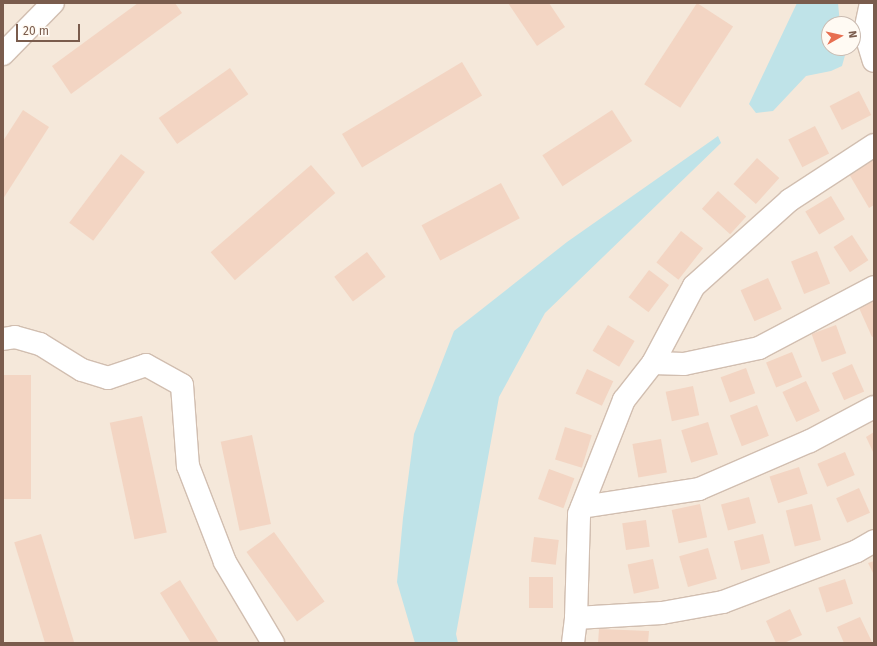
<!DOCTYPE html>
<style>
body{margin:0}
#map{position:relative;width:877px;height:646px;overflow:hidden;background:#fdf6ec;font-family:"Fira Sans",sans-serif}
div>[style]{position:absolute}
.residential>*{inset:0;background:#f5e8da}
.water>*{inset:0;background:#bfe3e8}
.building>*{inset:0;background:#f3d5c3;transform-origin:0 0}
.roads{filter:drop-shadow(1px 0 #d1beb0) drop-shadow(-1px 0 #d1beb0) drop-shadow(0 1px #d1beb0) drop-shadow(0 -1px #d1beb0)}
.minor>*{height:22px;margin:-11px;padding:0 11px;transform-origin:11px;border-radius:11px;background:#fff}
span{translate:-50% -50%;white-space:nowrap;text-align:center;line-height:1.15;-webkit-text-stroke:4px #fffaf3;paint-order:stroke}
.frame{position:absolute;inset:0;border:4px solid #7a5c4d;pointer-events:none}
.north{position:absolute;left:821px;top:16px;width:40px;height:40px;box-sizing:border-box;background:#fffaf3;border:1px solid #cabbb1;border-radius:50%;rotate:82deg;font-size:11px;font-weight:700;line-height:16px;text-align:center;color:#7a5c4d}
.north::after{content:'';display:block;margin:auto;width:14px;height:18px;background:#e76f51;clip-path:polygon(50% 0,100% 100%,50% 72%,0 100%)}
.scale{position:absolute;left:16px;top:24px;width:64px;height:18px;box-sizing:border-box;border:2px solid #7a5c4d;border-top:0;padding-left:5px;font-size:12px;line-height:14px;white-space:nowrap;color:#7a5c4d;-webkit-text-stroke:3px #fffaf3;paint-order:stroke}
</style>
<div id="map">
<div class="residential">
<i style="clip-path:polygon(evenodd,3px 3px,874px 3px,874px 643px,3px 643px,3px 3px,829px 24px,853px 24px,853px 48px,829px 48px,829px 24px)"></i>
</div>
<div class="water">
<i style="clip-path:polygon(797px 3px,838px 3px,840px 24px,829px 24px,829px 48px,847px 48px,842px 66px,831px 71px,806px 76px,773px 111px,756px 113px,749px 104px)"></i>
<i style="clip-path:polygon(718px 136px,721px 143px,545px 313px,499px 397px,456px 634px,458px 643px,415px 643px,397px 582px,403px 518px,414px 434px,454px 331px,567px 242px)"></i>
</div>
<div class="building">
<i style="clip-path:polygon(138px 3px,175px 3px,182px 13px,71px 94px,52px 66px)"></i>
<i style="clip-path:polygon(508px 3px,549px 3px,565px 27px,537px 46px)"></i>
<i style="left:697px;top:3px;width:43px;height:97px;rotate:33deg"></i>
<i style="left:462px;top:62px;width:39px;height:140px;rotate:59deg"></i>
<i style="left:230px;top:68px;width:32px;height:87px;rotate:55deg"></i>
<i style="left:859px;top:91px;width:27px;height:33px;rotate:63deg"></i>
<i style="clip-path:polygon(23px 110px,49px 127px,3px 199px,3px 141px)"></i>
<i style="left:612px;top:110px;width:37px;height:83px;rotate:57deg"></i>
<i style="left:815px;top:126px;width:31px;height:30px;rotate:63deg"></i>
<i style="left:121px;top:154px;width:30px;height:86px;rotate:37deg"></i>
<i style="left:757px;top:158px;width:30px;height:35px;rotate:42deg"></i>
<i style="clip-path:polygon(873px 159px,874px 205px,869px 208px,849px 174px)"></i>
<i style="left:311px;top:165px;width:37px;height:133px;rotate:49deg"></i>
<i style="left:501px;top:183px;width:40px;height:90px;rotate:62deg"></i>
<i style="left:718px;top:191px;width:38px;height:24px;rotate:42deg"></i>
<i style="left:831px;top:196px;width:27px;height:30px;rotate:59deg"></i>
<i style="left:681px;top:231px;width:28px;height:40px;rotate:38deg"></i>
<i style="left:852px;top:235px;width:30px;height:22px;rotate:57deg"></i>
<i style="left:817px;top:251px;width:35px;height:28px;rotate:68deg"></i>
<i style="left:367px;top:252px;width:31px;height:41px;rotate:53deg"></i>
<i style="left:649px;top:270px;width:25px;height:34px;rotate:37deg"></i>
<i style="left:768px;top:278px;width:34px;height:30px;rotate:66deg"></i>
<i style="clip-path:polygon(874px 301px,874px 336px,872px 337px,859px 308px)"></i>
<i style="left:608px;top:325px;width:31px;height:30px;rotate:31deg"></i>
<i style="left:836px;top:325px;width:30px;height:26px;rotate:70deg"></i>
<i style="left:792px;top:352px;width:27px;height:28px;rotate:68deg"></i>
<i style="left:852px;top:364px;width:30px;height:22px;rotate:66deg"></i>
<i style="left:746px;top:368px;width:27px;height:27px;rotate:70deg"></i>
<i style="left:587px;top:369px;width:29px;height:27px;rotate:25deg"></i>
<i style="left:3px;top:375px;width:28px;height:124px"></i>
<i style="left:806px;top:381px;width:33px;height:26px;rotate:65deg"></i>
<i style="left:693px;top:386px;width:30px;height:28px;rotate:78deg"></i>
<i style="left:757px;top:405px;width:33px;height:29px;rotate:69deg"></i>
<i style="left:142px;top:416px;width:119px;height:33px;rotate:78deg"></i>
<i style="left:708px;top:422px;width:34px;height:28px;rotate:73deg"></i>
<i style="left:565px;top:427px;width:28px;height:34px;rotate:17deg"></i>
<i style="clip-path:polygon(874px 432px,874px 454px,866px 437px)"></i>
<i style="left:252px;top:435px;width:91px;height:32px;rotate:78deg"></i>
<i style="left:661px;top:439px;width:34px;height:29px;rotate:80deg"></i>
<i style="left:845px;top:452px;width:25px;height:30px;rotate:67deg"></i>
<i style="left:799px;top:467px;width:28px;height:31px;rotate:72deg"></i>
<i style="left:549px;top:469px;width:27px;height:32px;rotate:20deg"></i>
<i style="left:859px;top:488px;width:27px;height:25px;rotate:66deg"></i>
<i style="left:749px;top:497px;width:27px;height:29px;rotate:75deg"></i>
<i style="left:700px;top:504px;width:34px;height:29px;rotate:78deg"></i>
<i style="left:812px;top:504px;width:37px;height:27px;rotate:76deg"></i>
<i style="left:646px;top:520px;width:27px;height:24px;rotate:82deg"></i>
<i style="left:274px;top:532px;width:86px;height:34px;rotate:54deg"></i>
<i style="left:41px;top:534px;width:114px;height:28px;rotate:73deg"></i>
<i style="left:763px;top:534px;width:30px;height:30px;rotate:76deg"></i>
<i style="left:534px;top:537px;width:25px;height:25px;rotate:7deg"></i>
<i style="left:708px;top:548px;width:32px;height:30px;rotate:74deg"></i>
<i style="left:653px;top:559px;width:30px;height:26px;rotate:78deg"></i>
<i style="clip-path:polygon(874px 561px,874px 575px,868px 563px)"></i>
<i style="left:529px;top:577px;width:24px;height:31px"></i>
<i style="left:845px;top:579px;width:26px;height:28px;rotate:72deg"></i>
<i style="clip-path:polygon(180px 580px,219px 643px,191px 643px,160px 593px)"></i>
<i style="clip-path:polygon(790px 609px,802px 635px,784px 643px,776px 643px,766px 621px)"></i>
<i style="clip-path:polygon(860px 617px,872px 642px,844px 643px,837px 627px)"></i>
<i style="clip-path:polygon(599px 629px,649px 631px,648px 643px,598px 643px)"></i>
</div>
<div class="roads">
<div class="minor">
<i style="left:871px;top:3px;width:30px;rotate:102deg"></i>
<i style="left:865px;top:32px;width:30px;rotate:73deg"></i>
<i style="left:3px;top:54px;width:71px;rotate:-45.6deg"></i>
<i style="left:3px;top:339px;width:12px;rotate:-9deg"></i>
<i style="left:15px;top:337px;width:26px;rotate:16deg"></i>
<i style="left:40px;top:344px;width:49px;rotate:31.8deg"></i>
<i style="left:82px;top:370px;width:27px;rotate:17deg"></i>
<i style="left:108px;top:378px;width:40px;rotate:-18.9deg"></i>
<i style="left:146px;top:365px;width:41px;rotate:29.1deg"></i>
<i style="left:182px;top:385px;width:81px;rotate:85.8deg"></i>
<i style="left:188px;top:466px;width:103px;rotate:68.9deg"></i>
<i style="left:225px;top:562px;width:94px;rotate:59.3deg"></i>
<i style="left:653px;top:363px;width:31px;rotate:2deg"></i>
<i style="left:684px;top:364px;width:77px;rotate:-12deg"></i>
<i style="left:759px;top:348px;width:130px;rotate:-27.9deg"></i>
<i style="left:582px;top:507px;width:118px;rotate:-8.7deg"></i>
<i style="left:699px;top:489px;width:121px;rotate:-23.4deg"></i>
<i style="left:810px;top:441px;width:72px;rotate:-28deg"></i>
<i style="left:576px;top:618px;width:104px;rotate:-88.3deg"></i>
<i style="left:579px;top:514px;width:123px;rotate:-68.5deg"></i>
<i style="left:624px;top:400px;width:47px;rotate:-51.9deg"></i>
<i style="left:653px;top:363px;width:87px;rotate:-62deg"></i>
<i style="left:694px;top:286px;width:129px;rotate:-41.9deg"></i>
<i style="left:790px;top:200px;width:100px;rotate:-33.2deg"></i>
<i style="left:573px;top:643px;width:25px;rotate:-83deg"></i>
<i style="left:576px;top:618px;width:86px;rotate:-3.3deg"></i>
<i style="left:662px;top:613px;width:62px;rotate:-10.2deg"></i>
<i style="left:723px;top:602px;width:143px;rotate:-20.8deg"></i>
<i style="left:857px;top:551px;width:20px;rotate:-30deg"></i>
</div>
</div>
<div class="frame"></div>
<div class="north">N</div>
<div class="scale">20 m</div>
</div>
